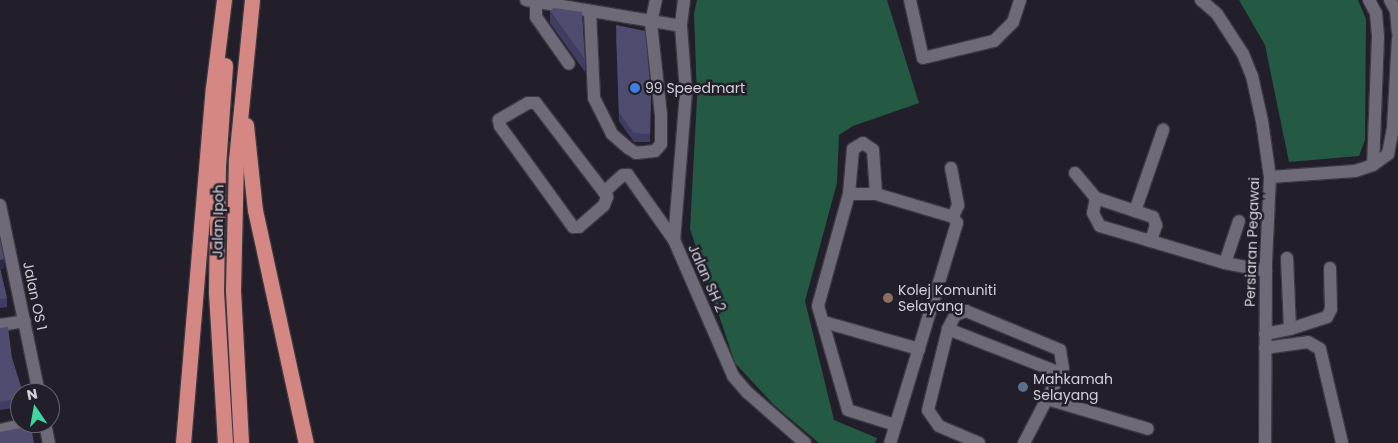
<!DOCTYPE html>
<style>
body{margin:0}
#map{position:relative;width:1398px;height:443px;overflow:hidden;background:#221f2a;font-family:Poppins,sans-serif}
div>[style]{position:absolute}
.forest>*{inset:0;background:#245943}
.roads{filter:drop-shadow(1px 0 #3c3942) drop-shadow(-1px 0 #3c3942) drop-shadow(0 1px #3c3942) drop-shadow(0 -1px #3c3942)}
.minor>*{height:12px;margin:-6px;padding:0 6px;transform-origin:6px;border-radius:6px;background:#6e6a77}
.highway>*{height:15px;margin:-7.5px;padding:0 7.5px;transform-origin:7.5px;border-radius:7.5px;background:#d58883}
.wall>*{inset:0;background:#403c62}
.shaded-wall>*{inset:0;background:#2d2a46}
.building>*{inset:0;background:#504c6f}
.dots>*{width:14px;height:14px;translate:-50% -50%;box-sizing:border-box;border:2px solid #221f2a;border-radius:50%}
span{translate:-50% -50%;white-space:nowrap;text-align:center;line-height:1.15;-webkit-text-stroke:5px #221f2a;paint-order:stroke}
.poi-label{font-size:14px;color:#d3d1d8}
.left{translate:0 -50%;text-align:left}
.street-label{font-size:14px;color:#d3d1d8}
.north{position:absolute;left:10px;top:383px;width:50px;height:50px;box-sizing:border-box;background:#221f2a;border:1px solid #696670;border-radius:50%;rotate:348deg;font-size:14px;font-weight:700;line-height:20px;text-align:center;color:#d3d1d8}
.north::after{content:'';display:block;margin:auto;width:18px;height:22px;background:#40d4a1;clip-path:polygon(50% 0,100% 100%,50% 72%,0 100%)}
</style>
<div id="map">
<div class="forest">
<i style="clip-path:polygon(697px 0,887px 0,919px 103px,853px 126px,839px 135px,837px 183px,805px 301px,834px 420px,877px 438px,875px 443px,819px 443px,774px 405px,735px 363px,690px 229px,697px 98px,694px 14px)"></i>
<i style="clip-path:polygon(1239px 0,1358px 0,1366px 19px,1365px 140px,1359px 156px,1289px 162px,1265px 45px)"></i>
</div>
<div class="roads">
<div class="minor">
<i style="left:526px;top:0;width:157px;rotate:9.5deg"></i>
<i style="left:684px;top:0;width:26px;rotate:97deg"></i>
<i style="left:681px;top:26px;width:66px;rotate:85.7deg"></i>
<i style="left:686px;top:92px;width:148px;rotate:94.6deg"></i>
<i style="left:674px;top:240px;width:148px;rotate:66.5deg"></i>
<i style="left:733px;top:376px;width:23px;rotate:49deg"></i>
<i style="left:748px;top:393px;width:76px;rotate:41.3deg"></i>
<i style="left:910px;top:0;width:59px;rotate:77.4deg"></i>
<i style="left:923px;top:58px;width:73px;rotate:-13.5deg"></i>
<i style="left:994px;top:41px;width:27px;rotate:-45deg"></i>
<i style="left:1013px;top:22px;width:23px;rotate:-72deg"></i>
<i style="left:1201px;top:0;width:21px;rotate:41deg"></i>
<i style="left:1217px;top:14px;width:48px;rotate:57deg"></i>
<i style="left:1243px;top:54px;width:24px;rotate:68deg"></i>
<i style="left:1252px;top:76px;width:46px;rotate:77.5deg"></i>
<i style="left:1262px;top:121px;width:57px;rotate:81.9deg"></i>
<i style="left:1270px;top:177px;width:85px;rotate:92.7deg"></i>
<i style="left:1266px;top:262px;width:181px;rotate:90.3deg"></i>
<i style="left:1369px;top:0;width:15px;rotate:62deg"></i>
<i style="left:1376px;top:13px;width:24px;rotate:85deg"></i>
<i style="left:1378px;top:37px;width:128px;rotate:92.2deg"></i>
<i style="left:1390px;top:0;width:13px;rotate:61deg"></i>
<i style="left:1396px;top:11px;width:21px;rotate:85deg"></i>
<i style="left:536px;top:3px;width:14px;rotate:90deg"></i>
<i style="left:536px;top:17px;width:57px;rotate:54.9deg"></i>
<i style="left:590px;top:12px;width:86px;rotate:87.3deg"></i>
<i style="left:594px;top:98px;width:40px;rotate:63.4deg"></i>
<i style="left:612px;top:134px;width:21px;rotate:41deg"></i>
<i style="left:628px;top:148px;width:9px;rotate:32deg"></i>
<i style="left:636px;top:153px;width:19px;rotate:-6deg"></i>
<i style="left:655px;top:151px;width:9px;rotate:-49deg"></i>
<i style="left:661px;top:144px;width:29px;rotate:-90deg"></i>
<i style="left:661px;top:115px;width:93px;rotate:-96.2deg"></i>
<i style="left:651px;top:23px;width:24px;rotate:-78deg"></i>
<i style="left:951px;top:168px;width:38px;rotate:79deg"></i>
<i style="left:958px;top:205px;width:13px;rotate:113deg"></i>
<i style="left:1075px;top:173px;width:33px;rotate:50deg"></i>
<i style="left:1096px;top:198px;width:60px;rotate:18.4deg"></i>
<i style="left:1153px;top:217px;width:9px;rotate:69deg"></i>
<i style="left:1156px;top:225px;width:17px;rotate:107deg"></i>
<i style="left:1270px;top:177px;width:85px;rotate:-4deg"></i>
<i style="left:1355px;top:171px;width:19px;rotate:-18deg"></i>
<i style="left:1373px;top:165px;width:19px;rotate:-36deg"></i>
<i style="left:1388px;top:154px;width:26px;rotate:-79deg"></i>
<i style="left:1393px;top:128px;width:90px;rotate:-86.8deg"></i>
<i style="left:604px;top:192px;width:112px;rotate:-127.4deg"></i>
<i style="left:536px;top:103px;width:8px;rotate:180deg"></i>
<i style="left:528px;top:103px;width:34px;rotate:150deg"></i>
<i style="left:499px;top:120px;width:6px;rotate:81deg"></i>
<i style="left:500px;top:126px;width:125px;rotate:54.1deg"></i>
<i style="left:573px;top:227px;width:6px"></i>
<i style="left:579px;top:227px;width:33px;rotate:-41deg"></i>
<i style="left:604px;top:205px;width:9px;rotate:-69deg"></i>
<i style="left:607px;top:197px;width:6px;rotate:-121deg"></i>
<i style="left:604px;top:192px;width:25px;rotate:-42deg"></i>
<i style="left:623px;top:175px;width:5px"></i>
<i style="left:628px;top:175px;width:80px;rotate:54.7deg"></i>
<i style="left:849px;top:194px;width:27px"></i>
<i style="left:876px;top:194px;width:80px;rotate:16.6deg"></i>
<i style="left:953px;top:217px;width:7px;rotate:56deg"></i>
<i style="left:957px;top:223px;width:230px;rotate:106.9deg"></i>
<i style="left:876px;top:194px;width:44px;rotate:-93.9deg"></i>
<i style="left:873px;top:150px;width:12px;rotate:-145deg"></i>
<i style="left:863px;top:143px;width:12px;rotate:149deg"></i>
<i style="left:853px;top:149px;width:45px;rotate:95.1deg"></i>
<i style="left:849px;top:194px;width:116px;rotate:105.5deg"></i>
<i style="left:818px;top:306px;width:108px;rotate:73.9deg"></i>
<i style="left:848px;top:410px;width:49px;rotate:17.7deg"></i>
<i style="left:1096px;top:198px;width:15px;rotate:101deg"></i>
<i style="left:1093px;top:213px;width:15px;rotate:62deg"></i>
<i style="left:1100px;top:226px;width:130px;rotate:16.5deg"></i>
<i style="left:1225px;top:263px;width:42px;rotate:11deg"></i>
<i style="left:0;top:205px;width:192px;rotate:78.3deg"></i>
<i style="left:1135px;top:211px;width:86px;rotate:-70.9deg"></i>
<i style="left:1225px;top:263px;width:44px;rotate:-71.6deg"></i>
<i style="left:824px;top:322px;width:99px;rotate:15.9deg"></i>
<i style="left:0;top:325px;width:25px;rotate:-9deg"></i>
<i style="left:948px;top:329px;width:120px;rotate:21.4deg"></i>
<i style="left:1290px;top:329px;width:39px;rotate:-18deg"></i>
<i style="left:1327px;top:317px;width:9px;rotate:-63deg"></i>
<i style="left:1331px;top:309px;width:41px;rotate:-91.4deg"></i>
<i style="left:1265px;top:334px;width:25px;rotate:-11deg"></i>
<i style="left:1290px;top:329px;width:71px;rotate:-92.4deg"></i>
<i style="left:1265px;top:348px;width:43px;rotate:-7.9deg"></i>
<i style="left:1308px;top:342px;width:14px;rotate:30deg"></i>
<i style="left:1320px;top:349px;width:97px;rotate:76.8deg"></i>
<i style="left:1047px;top:399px;width:105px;rotate:16.5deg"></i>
<i style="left:45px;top:423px;width:20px;rotate:79deg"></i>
<i style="left:0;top:430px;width:32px;rotate:-13deg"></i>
<i style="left:979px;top:443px;width:43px;rotate:-157deg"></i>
<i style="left:939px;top:426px;width:19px;rotate:-125deg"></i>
<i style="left:928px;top:410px;width:83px;rotate:-76.1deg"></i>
<i style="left:948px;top:329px;width:16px;rotate:-63deg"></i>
<i style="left:955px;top:315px;width:12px;rotate:-20deg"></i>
<i style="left:966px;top:311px;width:102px;rotate:22.5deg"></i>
<i style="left:1060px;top:350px;width:18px;rotate:81deg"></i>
<i style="left:1063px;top:368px;width:85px;rotate:117.5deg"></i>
</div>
<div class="highway">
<i style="left:246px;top:125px;width:85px;rotate:84deg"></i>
<i style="left:255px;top:210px;width:239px;rotate:77.7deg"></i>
<i style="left:183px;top:443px;width:356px;rotate:-85.2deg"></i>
<i style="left:213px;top:88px;width:89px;rotate:-82.9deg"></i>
<i style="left:225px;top:443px;width:151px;rotate:-93.4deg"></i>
<i style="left:216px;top:292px;width:126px;rotate:-89.1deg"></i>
<i style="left:218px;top:166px;width:101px;rotate:-86deg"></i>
<i style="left:241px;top:443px;width:153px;rotate:-93deg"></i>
<i style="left:233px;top:290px;width:130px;rotate:-88.7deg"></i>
<i style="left:236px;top:160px;width:161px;rotate:-84.3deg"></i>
</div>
</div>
<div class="wall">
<i style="clip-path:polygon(550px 11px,585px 60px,585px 72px,550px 23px)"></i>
<i style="clip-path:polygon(616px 33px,651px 92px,650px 142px,634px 142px,619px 121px)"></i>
<i style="clip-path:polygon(0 239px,4px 268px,0 269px,7px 298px,7px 307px,0 308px)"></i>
<i style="clip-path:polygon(0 328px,12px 358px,20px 393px,20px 407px,0 410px)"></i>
</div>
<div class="shaded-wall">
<i style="clip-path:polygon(4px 259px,4px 268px,0 269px,0 260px)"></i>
</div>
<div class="building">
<i style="clip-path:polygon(554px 8px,582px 12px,585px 60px,550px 11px)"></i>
<i style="clip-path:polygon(616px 25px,645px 31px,651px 92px,650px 134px,634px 133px,619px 113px)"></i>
<i style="clip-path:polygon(0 239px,4px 259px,0 260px)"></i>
<i style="clip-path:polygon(0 268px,7px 298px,0 299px)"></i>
<i style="clip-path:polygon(8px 327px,12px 358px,23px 393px,20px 393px,20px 398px,0 402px,0 328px)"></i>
<i style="clip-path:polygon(31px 426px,34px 443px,0 443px,0 432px)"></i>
</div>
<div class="dots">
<i style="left:635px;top:88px;background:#3f7fe0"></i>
<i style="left:888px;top:298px;background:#8d6e63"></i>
<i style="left:1023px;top:387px;background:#5c6f8a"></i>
</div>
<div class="poi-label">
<span class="left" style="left:645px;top:88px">99 Speedmart</span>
<span class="left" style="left:898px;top:298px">Kolej Komuniti<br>Selayang</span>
<span class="left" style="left:1033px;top:387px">Mahkamah<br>Selayang</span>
</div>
<div class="street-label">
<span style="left:218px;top:221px;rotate:-89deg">Jalan Ipoh</span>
<span style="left:1252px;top:242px;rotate:-88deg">Persiaran Pegawai</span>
<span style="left:707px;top:278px;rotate:66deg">Jalan SH 2</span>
<span style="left:35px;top:296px;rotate:78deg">Jalan OS 1</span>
</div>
<div class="north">N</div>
</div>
